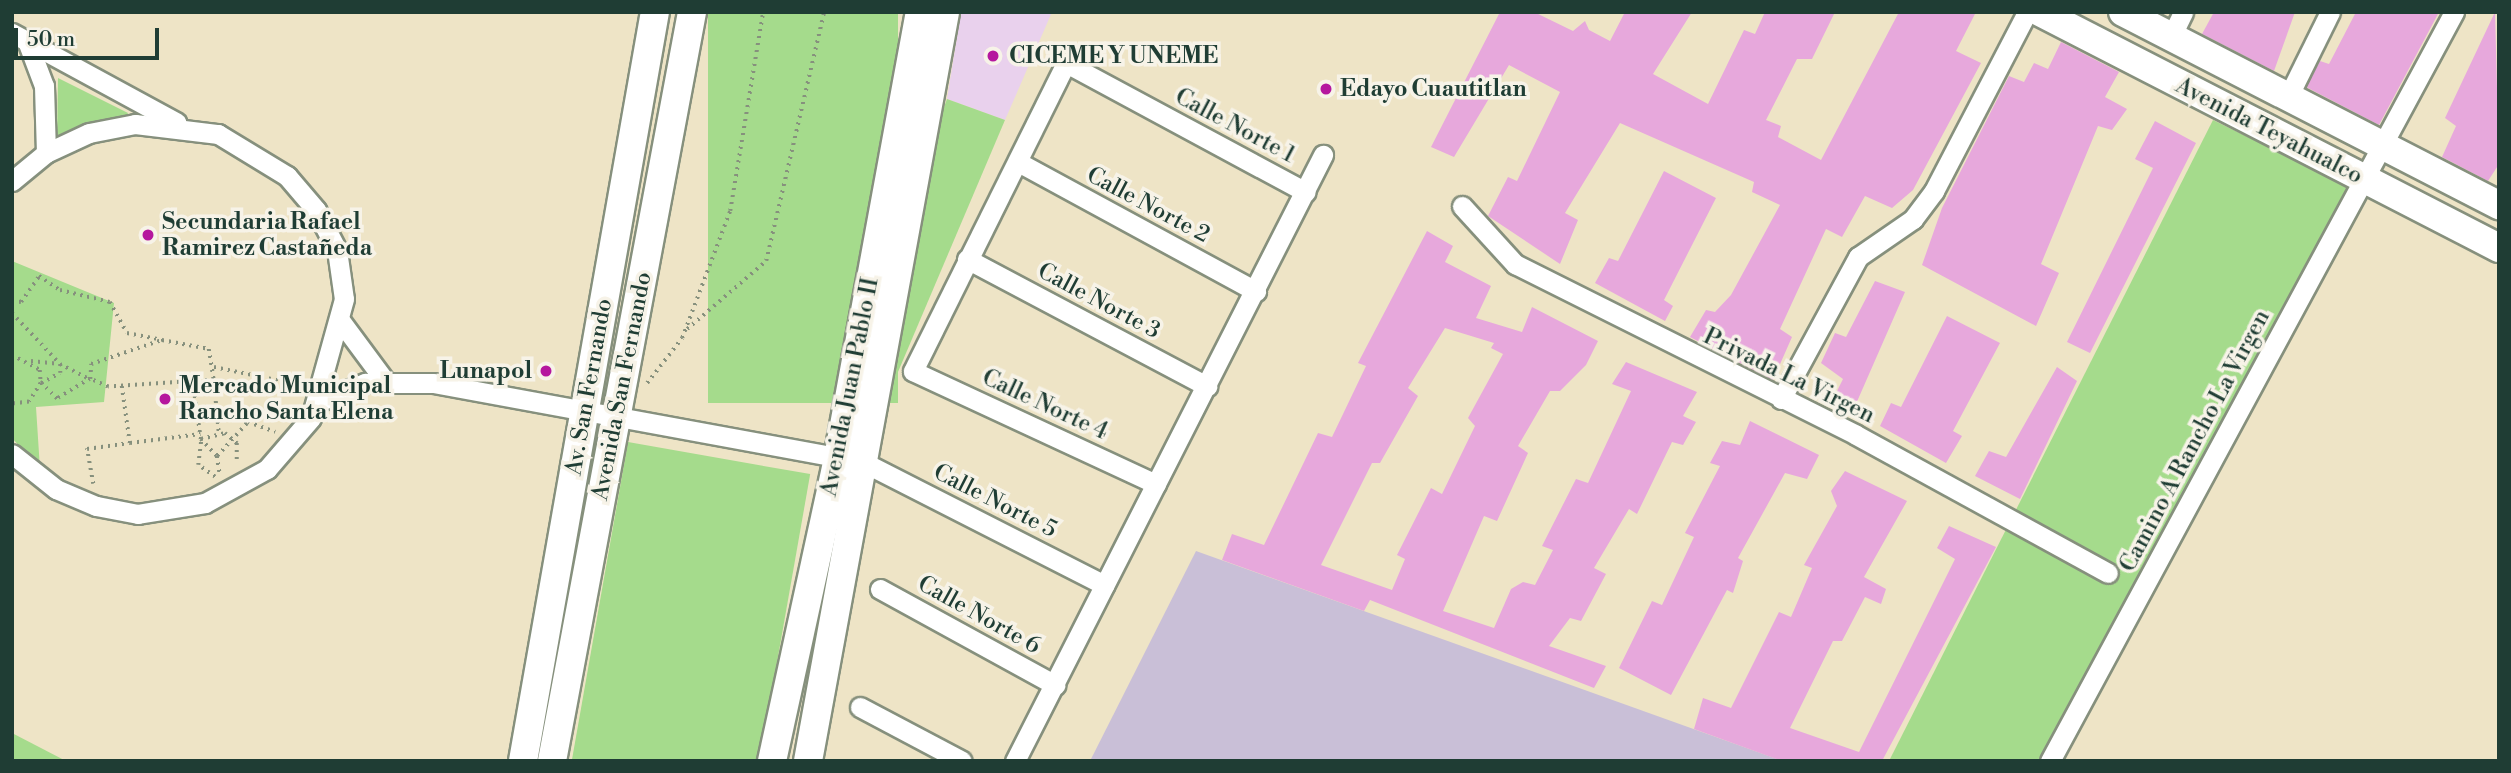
<!DOCTYPE html>
<meta charset="utf-8">
<style>
body{margin:0}
#map{position:relative;width:2511px;height:773px;overflow:hidden;background:#eee4c6;font-family:"Libre Bodoni",serif}
div>[style]{position:absolute}
.built>*{inset:0;background:#e9d1ed}
.industrial>*{inset:0;background:#c9bfd7}
.green>*{inset:0;background:#a5db8c;transform-origin:0 0}
.building>*{inset:0;background:#e7a8dc}
.path>*{height:3.5px;margin-top:-1.75px;transform-origin:0;background:repeating-linear-gradient(90deg,#86907d 0 2px,transparent 0 7px)}
.roads{filter:drop-shadow(2px 0 #86907d) drop-shadow(-2px 0 #86907d) drop-shadow(0 2px #86907d) drop-shadow(0 -2px #86907d)}
.street>*{height:19px;margin:-9.5px;padding:0 9.5px;transform-origin:9.5px;border-radius:9.5px;background:#fff}
.secondary>*{height:28px;margin:-14px;padding:0 14px;transform-origin:14px;border-radius:14px;background:#fff}
.dots>*{width:19px;height:19px;translate:-50% -50%;box-sizing:border-box;border:4px solid #f7f3e8;border-radius:50%}
span{translate:-50% -50%;white-space:nowrap;text-align:center;line-height:1.15;-webkit-text-stroke:7px #f7f3e8;paint-order:stroke}
.poi-label{font-size:23px;color:#1f3d34;font-weight:700}
.left{translate:0 -50%;text-align:left}
.right{translate:-100% -50%;text-align:right}
.street-label{font-size:23px;color:#1f3d34}
.frame{position:absolute;inset:0;border:14px solid #1f3d34;pointer-events:none}
.scale{position:absolute;left:14px;top:28px;width:145px;height:32px;box-sizing:border-box;border:4px solid #1f3d34;border-top:0;padding-left:9px;font-size:21px;line-height:24px;white-space:nowrap;color:#1f3d34;-webkit-text-stroke:5px #f7f3e8;paint-order:stroke}
</style>
<div id="map">
<div class="built">
<i style="clip-path:polygon(961px 12px,1052px 12px,1005px 120px,947px 99px)"></i>
</div>
<div class="industrial">
<i style="clip-path:polygon(1196px 551px,1783px 761px,1090px 761px)"></i>
</div>
<div class="green">
<i style="left:708px;top:12px;width:190px;height:391px"></i>
<i style="clip-path:polygon(58px 78px,128px 113px,125px 121px,57px 139px)"></i>
<i style="clip-path:polygon(947px 99px,1005px 120px,895px 379px,933px 136px)"></i>
<i style="clip-path:polygon(2213px 120px,2348px 186px,2305px 283px,2047px 761px,1889px 761px)"></i>
<i style="clip-path:polygon(12px 261px,114px 303px,104px 402px,36px 407px,40px 469px,12px 438px)"></i>
<i style="left:628px;top:442px;width:185px;height:324px;rotate:10deg"></i>
<i style="clip-path:polygon(12px 733px,66px 761px,12px 761px)"></i>
</div>
<div class="building">
<i style="clip-path:polygon(1500px 12px,1534px 12px,1573px 31px,1585px 21px,1589px 30px,1610px 41px,1625px 12px,1692px 12px,1653px 74px,1708px 104px,1744px 30px,1755px 34px,1765px 12px,1835px 12px,1812px 59px,1797px 59px,1766px 120px,1781px 126px,1778px 137px,1821px 160px,1899px 12px,1976px 12px,1956px 51px,1981px 63px,1913px 190px,1892px 208px,1865px 196px,1842px 237px,1826px 229px,1780px 329px,1792px 337px,1773px 380px,1690px 337px,1706px 310px,1715px 312px,1731px 295px,1780px 205px,1752px 192px,1754px 182px,1620px 123px,1565px 213px,1578px 220px,1560px 264px,1488px 216px,1508px 177px,1517px 181px,1560px 92px,1509px 65px,1454px 157px,1431px 147px)"></i>
<i style="clip-path:polygon(2214px 12px,2295px 12px,2274px 71px,2202px 34px)"></i>
<i style="clip-path:polygon(2356px 12px,2439px 12px,2379px 125px,2306px 87px,2320px 61px,2329px 64px)"></i>
<i style="clip-path:polygon(2495px 12px,2499px 164px,2488px 181px,2442px 157px,2456px 126px,2445px 118px)"></i>
<i style="clip-path:polygon(2061px 42px,2119px 72px,2105px 97px,2127px 109px,2112px 130px,2098px 126px,2041px 264px,2059px 273px,2036px 326px,1922px 265px,1942px 208px,2009px 76px,2024px 82px,2034px 63px,2048px 69px)"></i>
<i style="clip-path:polygon(2155px 121px,2196px 143px,2090px 353px,2067px 342px,2153px 168px,2135px 159px)"></i>
<i style="clip-path:polygon(1664px 171px,1716px 198px,1664px 300px,1673px 306px,1665px 321px,1595px 283px,1609px 258px,1618px 261px)"></i>
<i style="clip-path:polygon(evenodd,1427px 231px,1453px 246px,1445px 262px,1491px 286px,1476px 318px,1522px 332px,1532px 307px,1598px 341px,1586px 365px,1560px 391px,1550px 391px,1518px 446px,1528px 453px,1497px 521px,1484px 516px,1443px 611px,1494px 628px,1511px 589px,1523px 582px,1535px 585px,1553px 550px,1542px 546px,1576px 479px,1588px 483px,1631px 391px,1612px 384px,1626px 362px,1697px 392px,1683px 416px,1696px 422px,1683px 445px,1672px 442px,1637px 514px,1629px 509px,1594px 568px,1606px 574px,1581px 621px,1570px 618px,1549px 646px,1606px 666px,1594px 688px,1370px 600px,1364px 611px,1222px 560px,1232px 534px,1264px 545px,1318px 433px,1332px 437px,1366px 366px,1358px 363px,1427px 231px,1445px 328px,1494px 343px,1491px 348px,1503px 354px,1468px 418px,1475px 426px,1442px 494px,1431px 488px,1397px 555px,1405px 559px,1392px 590px,1321px 565px,1372px 463px,1380px 463px,1418px 396px,1408px 388px,1445px 328px)"></i>
<i style="clip-path:polygon(1875px 281px,1905px 292px,1852px 413px,1833px 399px,1843px 379px,1821px 363px,1835px 333px,1846px 337px)"></i>
<i style="clip-path:polygon(1947px 316px,2000px 343px,1953px 431px,1962px 436px,1946px 463px,1880px 426px,1891px 403px,1901px 407px)"></i>
<i style="clip-path:polygon(2057px 367px,2077px 381px,2020px 499px,1975px 476px,1989px 451px,2006px 457px)"></i>
<i style="clip-path:polygon(1750px 421px,1819px 455px,1807px 479px,1785px 473px,1738px 558px,1743px 561px,1733px 593px,1727px 590px,1671px 695px,1619px 668px,1652px 601px,1662px 605px,1694px 537px,1685px 533px,1720px 466px,1710px 463px,1722px 441px,1740px 445px)"></i>
<i style="clip-path:polygon(1845px 471px,1907px 501px,1864px 577px,1886px 589px,1881px 604px,1865px 597px,1842px 641px,1833px 641px,1790px 728px,1859px 752px,1955px 559px,1937px 548px,1949px 526px,1996px 547px,1882px 761px,1782px 761px,1694px 729px,1703px 698px,1731px 708px,1779px 612px,1791px 617px,1812px 568px,1804px 565px,1837px 506px,1831px 491px)"></i>
</div>
<div class="path">
<i style="left:12px;top:301px;width:9px;rotate:6deg"></i>
<i style="left:21px;top:302px;width:32px;rotate:-55deg"></i>
<i style="left:39px;top:276px;width:25px;rotate:34deg"></i>
<i style="left:60px;top:290px;width:51px;rotate:13.5deg"></i>
<i style="left:110px;top:302px;width:35px;rotate:61deg"></i>
<i style="left:127px;top:333px;width:36px;rotate:11deg"></i>
<i style="left:162px;top:340px;width:48px;rotate:10.8deg"></i>
<i style="left:209px;top:349px;width:31px;rotate:81deg"></i>
<i style="left:214px;top:380px;width:106px;rotate:176.2deg"></i>
<i style="left:108px;top:387px;width:20px;rotate:-156deg"></i>
<i style="left:90px;top:379px;width:15px;rotate:-86deg"></i>
<i style="left:91px;top:364px;width:75px;rotate:-18.7deg"></i>
<i style="left:12px;top:313px;width:70px;rotate:46.7deg"></i>
<i style="left:60px;top:364px;width:34px;rotate:27deg"></i>
<i style="left:90px;top:379px;width:39px;rotate:149deg"></i>
<i style="left:57px;top:399px;width:23px;rotate:-135deg"></i>
<i style="left:41px;top:383px;width:21px;rotate:-28deg"></i>
<i style="left:60px;top:373px;width:9px;rotate:-90deg"></i>
<i style="left:687px;top:329px;width:104px;rotate:-40.7deg"></i>
<i style="left:766px;top:261px;width:256px;rotate:-76.9deg"></i>
<i style="left:12px;top:355px;width:32px;rotate:28deg"></i>
<i style="left:40px;top:370px;width:13px;rotate:86deg"></i>
<i style="left:41px;top:383px;width:22px;rotate:122deg"></i>
<i style="left:29px;top:402px;width:17px;rotate:173deg"></i>
<i style="left:31px;top:361px;width:27px;rotate:6deg"></i>
<i style="left:214px;top:367px;width:88px;rotate:11.8deg"></i>
<i style="left:214px;top:380px;width:53px;rotate:84.6deg"></i>
<i style="left:193px;top:382px;width:58px;rotate:82deg"></i>
<i style="left:201px;top:439px;width:23px;rotate:47deg"></i>
<i style="left:217px;top:456px;width:18px;rotate:81deg"></i>
<i style="left:647px;top:383px;width:57px;rotate:-52.1deg"></i>
<i style="left:682px;top:338px;width:136px;rotate:-69.3deg"></i>
<i style="left:730px;top:211px;width:202px;rotate:-80.6deg"></i>
<i style="left:122px;top:386px;width:58px;rotate:82deg"></i>
<i style="left:130px;top:443px;width:71px;rotate:-7.3deg"></i>
<i style="left:232px;top:416px;width:17px;rotate:21deg"></i>
<i style="left:217px;top:456px;width:46px;rotate:-47.6deg"></i>
<i style="left:248px;top:422px;width:29px;rotate:20deg"></i>
<i style="left:215px;top:477px;width:21px;rotate:-145deg"></i>
<i style="left:198px;top:465px;width:26px;rotate:-83deg"></i>
<i style="left:201px;top:439px;width:25px;rotate:-14deg"></i>
<i style="left:225px;top:433px;width:16px;rotate:40deg"></i>
<i style="left:237px;top:443px;width:21px;rotate:90deg"></i>
<i style="left:93px;top:484px;width:36px;rotate:-100deg"></i>
<i style="left:87px;top:449px;width:43px;rotate:-7.9deg"></i>
</div>
<div class="roads">
<div class="street">
<i style="left:12px;top:33px;width:187px;rotate:28.5deg"></i>
<i style="left:2171px;top:37px;width:28px;rotate:-64deg"></i>
<i style="left:27px;top:41px;width:48px;rotate:69.3deg"></i>
<i style="left:44px;top:86px;width:67px;rotate:88.3deg"></i>
<i style="left:2288px;top:97px;width:95px;rotate:-63.7deg"></i>
<i style="left:1018px;top:162px;width:271px;rotate:28.5deg"></i>
<i style="left:12px;top:181px;width:44px;rotate:-39.5deg"></i>
<i style="left:46px;top:153px;width:47px;rotate:-24.9deg"></i>
<i style="left:89px;top:133px;width:47px;rotate:-11.1deg"></i>
<i style="left:135px;top:124px;width:84px;rotate:6.9deg"></i>
<i style="left:218px;top:134px;width:81px;rotate:31.3deg"></i>
<i style="left:287px;top:176px;width:45px;rotate:49.5deg"></i>
<i style="left:316px;top:210px;width:45px;rotate:62.3deg"></i>
<i style="left:337px;top:250px;width:49px;rotate:81.9deg"></i>
<i style="left:344px;top:299px;width:123px;rotate:105.5deg"></i>
<i style="left:311px;top:418px;width:67px;rotate:130.8deg"></i>
<i style="left:267px;top:469px;width:71px;rotate:151.3deg"></i>
<i style="left:205px;top:503px;width:68px;rotate:170.7deg"></i>
<i style="left:138px;top:514px;width:43px;rotate:-169.2deg"></i>
<i style="left:96px;top:506px;width:43px;rotate:-157deg"></i>
<i style="left:56px;top:489px;width:56px;rotate:-141.5deg"></i>
<i style="left:1462px;top:206px;width:79px;rotate:47.6deg"></i>
<i style="left:1515px;top:264px;width:381px;rotate:26.6deg"></i>
<i style="left:1856px;top:435px;width:287px;rotate:28.7deg"></i>
<i style="left:967px;top:259px;width:272px;rotate:27.9deg"></i>
<i style="left:339px;top:319px;width:77px;rotate:53.4deg"></i>
<i style="left:1781px;top:399px;width:162px;rotate:-61.5deg"></i>
<i style="left:1858px;top:257px;width:67px;rotate:-34.6deg"></i>
<i style="left:1913px;top:219px;width:35px;rotate:-53deg"></i>
<i style="left:1934px;top:191px;width:202px;rotate:-62.5deg"></i>
<i style="left:318px;top:402px;width:51px;rotate:-22deg"></i>
<i style="left:365px;top:383px;width:68px"></i>
<i style="left:433px;top:383px;width:437px;rotate:10.4deg"></i>
<i style="left:863px;top:462px;width:271px;rotate:27deg"></i>
<i style="left:1156px;top:484px;width:268px;rotate:-155.1deg"></i>
<i style="left:913px;top:371px;width:344px;rotate:-63.6deg"></i>
<i style="left:1066px;top:63px;width:272px;rotate:28.3deg"></i>
<i style="left:880px;top:589px;width:200px;rotate:28.7deg"></i>
<i style="left:860px;top:707px;width:115px;rotate:27.9deg"></i>
<i style="left:1015px;top:761px;width:680px;rotate:-63.06deg"></i>
<i style="left:2050px;top:761px;width:851px;rotate:-61.66deg"></i>
</div>
<div class="secondary">
<i style="left:2040px;top:12px;width:516px;rotate:27.21deg"></i>
<i style="left:2123px;top:12px;width:423px;rotate:27.2deg"></i>
<i style="left:523px;top:761px;width:761px;rotate:-80.01deg"></i>
<i style="left:552px;top:761px;width:762px;rotate:-79.41deg"></i>
<i style="left:772px;top:761px;width:310px;rotate:-77.7deg"></i>
<i style="left:838px;top:458px;width:453px;rotate:-79.6deg"></i>
<i style="left:808px;top:761px;width:761px;rotate:-79.63deg"></i>
</div>
</div>
<div class="dots">
<i style="left:993px;top:56px;background:#b5179e"></i>
<i style="left:1326px;top:89px;background:#b5179e"></i>
<i style="left:148px;top:235px;background:#b5179e"></i>
<i style="left:546px;top:371px;background:#b5179e"></i>
<i style="left:165px;top:399px;background:#b5179e"></i>
</div>
<div class="poi-label">
<span class="left" style="left:1009px;top:56px">CICEME Y UNEME</span>
<span class="left" style="left:1340px;top:89px">Edayo Cuautitlan</span>
<span class="left" style="left:162px;top:235px">Secundaria Rafael<br>Ramirez Castañeda</span>
<span class="right" style="left:532px;top:371px">Lunapol</span>
<span class="left" style="left:179px;top:399px">Mercado Municipal<br>Rancho Santa Elena</span>
</div>
<div class="street-label">
<span style="left:1235px;top:126px;rotate:28deg">Calle Norte 1</span>
<span style="left:2269px;top:131px;rotate:27deg">Avenida Teyahualco</span>
<span style="left:1148px;top:205px;rotate:28deg">Calle Norte 2</span>
<span style="left:1099px;top:301px;rotate:28deg">Calle Norte 3</span>
<span style="left:1789px;top:376px;rotate:26deg">Privada La Virgen</span>
<span style="left:622px;top:386px;rotate:-79deg">Avenida San Fernando</span>
<span style="left:589px;top:387px;rotate:-80deg">Av. San Fernando</span>
<span style="left:850px;top:387px;rotate:-79deg">Avenida Juan Pablo II</span>
<span style="left:1045px;top:405px;rotate:25deg">Calle Norte 4</span>
<span style="left:2195px;top:441px;rotate:-62deg">Camino A Rancho La Virgen</span>
<span style="left:995px;top:501px;rotate:27deg">Calle Norte 5</span>
<span style="left:979px;top:615px;rotate:29deg">Calle Norte 6</span>
</div>
<div class="frame"></div>
<div class="scale">50 m</div>
</div>
